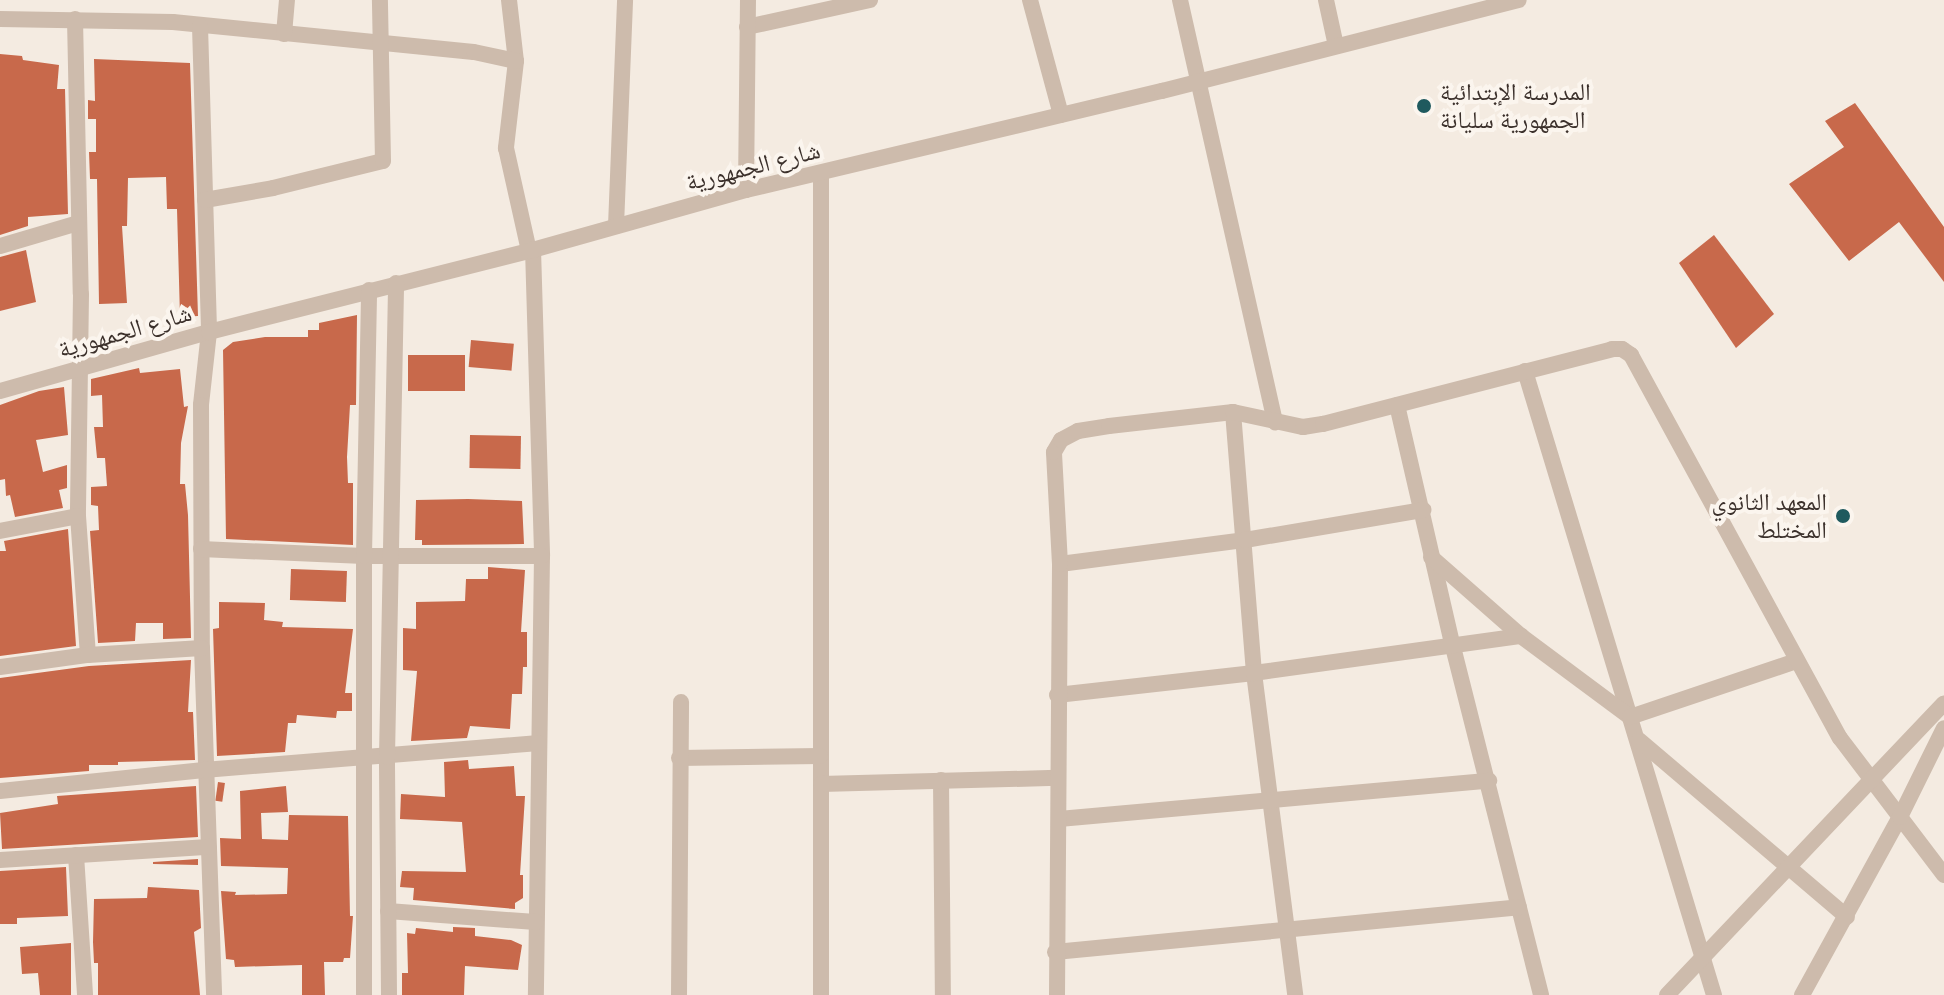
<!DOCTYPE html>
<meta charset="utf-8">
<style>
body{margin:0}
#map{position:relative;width:1944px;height:995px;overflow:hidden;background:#f4ebe1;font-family:"Space Grotesk","Noto Naskh Arabic",sans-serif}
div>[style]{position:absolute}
.building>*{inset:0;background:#c8694b;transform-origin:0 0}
.street>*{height:16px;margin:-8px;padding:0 8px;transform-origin:8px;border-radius:8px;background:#cdbbac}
.dots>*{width:22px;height:22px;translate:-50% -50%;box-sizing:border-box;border:4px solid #fbf5ee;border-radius:50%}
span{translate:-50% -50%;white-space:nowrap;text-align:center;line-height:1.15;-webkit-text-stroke:8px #fbf5ee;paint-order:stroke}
.poi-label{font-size:24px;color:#3b302b}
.left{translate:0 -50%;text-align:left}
.right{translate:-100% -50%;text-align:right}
.street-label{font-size:24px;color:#3b302b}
</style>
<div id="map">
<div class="building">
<i style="clip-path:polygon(0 54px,22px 56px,23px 60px,59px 65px,57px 89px,65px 89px,68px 214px,28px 217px,28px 226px,0 235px)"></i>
<i style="clip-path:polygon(94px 59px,190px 63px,198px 316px,180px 317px,177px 209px,167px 209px,166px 177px,128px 178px,127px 226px,122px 226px,127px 303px,99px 304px,97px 179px,90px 179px,89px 152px,96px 152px,96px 119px,88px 119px,88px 100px,95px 101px)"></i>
<i style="clip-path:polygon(1855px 103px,1944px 227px,1944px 282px,1899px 222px,1849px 261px,1789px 184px,1844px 147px,1825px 121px)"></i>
<i style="clip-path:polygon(1714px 235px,1774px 314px,1736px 348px,1679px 263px)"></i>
<i style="clip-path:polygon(26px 250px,36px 302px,0 311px,0 257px)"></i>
<i style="clip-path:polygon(357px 315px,356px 405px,350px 405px,347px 457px,348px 483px,353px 483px,353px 545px,226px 539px,223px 350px,233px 342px,265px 337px,308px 337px,308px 330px,319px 330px,319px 323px)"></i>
<i style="left:471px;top:340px;width:43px;height:27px;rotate:5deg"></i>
<i style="left:465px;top:355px;width:36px;height:57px;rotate:90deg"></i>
<i style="clip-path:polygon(139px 368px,140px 373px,180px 369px,184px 407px,188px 406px,181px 443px,180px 484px,185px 484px,188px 515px,191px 638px,163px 639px,163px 623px,136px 623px,135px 641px,98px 643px,90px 531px,99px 530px,98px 506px,91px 505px,91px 487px,107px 486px,105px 458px,97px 458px,94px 427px,103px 427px,102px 395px,91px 396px,91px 379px)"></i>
<i style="clip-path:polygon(64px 387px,68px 435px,36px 440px,43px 472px,67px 465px,67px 488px,59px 490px,63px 508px,15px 517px,10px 495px,6px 496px,5px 479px,0 480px,0 405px,39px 391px)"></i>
<i style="left:470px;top:435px;width:51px;height:33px;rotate:1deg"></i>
<i style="clip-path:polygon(468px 499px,522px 501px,524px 544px,422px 545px,422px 540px,415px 540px,416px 500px)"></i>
<i style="clip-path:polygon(68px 529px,76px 646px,0 656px,0 551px,6px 551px,4px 541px)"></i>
<i style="clip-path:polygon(488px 567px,525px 570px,521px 632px,527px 632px,527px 667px,523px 667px,522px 694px,512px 694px,510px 729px,470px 726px,467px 738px,411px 741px,417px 671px,403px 670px,403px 628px,416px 629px,416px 602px,465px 601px,466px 579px,488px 579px)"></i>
<i style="left:291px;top:569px;width:56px;height:31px;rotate:2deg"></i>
<i style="clip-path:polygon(219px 602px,265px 603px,264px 620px,283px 622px,282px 627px,353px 629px,345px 693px,352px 693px,352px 711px,337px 711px,336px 718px,297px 715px,296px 723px,288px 723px,285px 752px,217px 756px,213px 629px,219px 628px)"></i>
<i style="clip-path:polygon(191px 660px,188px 712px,193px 712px,195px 760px,118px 762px,118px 765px,89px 765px,89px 771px,0 778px,0 678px,89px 666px)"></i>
<i style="clip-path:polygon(468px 760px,469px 769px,514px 766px,516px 796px,525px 796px,520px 875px,523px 875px,523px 898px,515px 903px,515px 909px,413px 900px,414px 888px,400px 887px,402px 871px,466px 872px,462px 822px,400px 819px,401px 794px,445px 797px,444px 762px)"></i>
<i style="left:218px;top:782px;width:7px;height:19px;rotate:8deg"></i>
<i style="clip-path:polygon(196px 786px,198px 837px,2px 849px,0 813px,58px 804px,57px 796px)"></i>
<i style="clip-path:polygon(286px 786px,288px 812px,261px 813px,262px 839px,288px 840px,289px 815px,348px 816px,350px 916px,353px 916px,350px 958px,344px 958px,343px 962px,324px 962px,325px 995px,302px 995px,302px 965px,235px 967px,234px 960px,226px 959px,221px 891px,236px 892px,235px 895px,287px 894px,288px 868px,221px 866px,220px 838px,241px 839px,240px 791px)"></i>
<i style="clip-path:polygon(198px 859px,198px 865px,153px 864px,153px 862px)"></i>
<i style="clip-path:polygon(66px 867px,68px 916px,17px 918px,17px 924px,0 924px,0 871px)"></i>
<i style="clip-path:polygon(148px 887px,199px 890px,201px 928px,194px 932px,200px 995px,98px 995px,98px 963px,94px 963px,93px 942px,94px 899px,147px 898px)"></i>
<i style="clip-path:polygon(453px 927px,475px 928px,475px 936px,511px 940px,522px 945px,518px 970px,465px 966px,464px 995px,402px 995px,402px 973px,408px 973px,407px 933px,415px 934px,416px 928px,453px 932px)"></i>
<i style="clip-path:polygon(71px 943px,71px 995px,40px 995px,38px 973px,22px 974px,20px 947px)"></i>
</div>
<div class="street">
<i style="left:509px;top:0;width:61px;rotate:83.5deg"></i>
<i style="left:516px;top:61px;width:88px;rotate:96.6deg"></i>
<i style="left:506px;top:148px;width:106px;rotate:77.4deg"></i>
<i style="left:1030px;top:0;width:119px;rotate:74.9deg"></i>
<i style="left:1180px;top:0;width:433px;rotate:77.3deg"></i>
<i style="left:1326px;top:0;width:47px;rotate:77.7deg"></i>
<i style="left:0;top:19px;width:173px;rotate:1deg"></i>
<i style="left:173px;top:22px;width:302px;rotate:5.7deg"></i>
<i style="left:474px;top:52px;width:43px;rotate:12.1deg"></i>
<i style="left:75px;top:19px;width:275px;rotate:88.8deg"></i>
<i style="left:81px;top:294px;width:222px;rotate:90.8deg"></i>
<i style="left:78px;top:516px;width:139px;rotate:85.9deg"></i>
<i style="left:200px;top:26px;width:306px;rotate:88.3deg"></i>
<i style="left:209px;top:332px;width:73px;rotate:96.3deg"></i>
<i style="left:201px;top:405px;width:243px;rotate:89.8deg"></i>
<i style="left:202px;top:648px;width:347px;rotate:88deg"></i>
<i style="left:747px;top:27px;width:126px;rotate:-12.4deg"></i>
<i style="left:284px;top:34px;width:34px;rotate:-85deg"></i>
<i style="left:821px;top:175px;width:820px;rotate:90deg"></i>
<i style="left:746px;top:190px;width:190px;rotate:-89.4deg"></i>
<i style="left:205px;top:200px;width:69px;rotate:-10deg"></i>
<i style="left:273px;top:188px;width:113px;rotate:-13.8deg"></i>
<i style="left:383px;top:161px;width:161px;rotate:-91.1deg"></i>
<i style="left:616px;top:226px;width:226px;rotate:-87.7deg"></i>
<i style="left:0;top:246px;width:81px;rotate:-16.4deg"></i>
<i style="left:533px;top:249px;width:307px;rotate:88.3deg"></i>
<i style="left:542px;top:556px;width:439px;rotate:90.8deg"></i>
<i style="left:1525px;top:371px;width:652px;rotate:73.15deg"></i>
<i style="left:0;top:391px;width:217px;rotate:-15.8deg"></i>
<i style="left:209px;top:332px;width:330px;rotate:-14.2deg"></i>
<i style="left:529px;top:251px;width:225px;rotate:-15.7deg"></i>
<i style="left:746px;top:190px;width:428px;rotate:-13.4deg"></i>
<i style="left:1162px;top:91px;width:368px;rotate:-14.3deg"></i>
<i style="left:1397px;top:405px;width:248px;rotate:77deg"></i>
<i style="left:1453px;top:647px;width:359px;rotate:75.8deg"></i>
<i style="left:1233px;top:412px;width:262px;rotate:85.4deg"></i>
<i style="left:1254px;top:673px;width:325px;rotate:82.7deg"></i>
<i style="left:0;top:531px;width:79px;rotate:-10.9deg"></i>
<i style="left:201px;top:549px;width:163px;rotate:2.5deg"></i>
<i style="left:364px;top:556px;width:178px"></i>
<i style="left:1431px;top:557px;width:120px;rotate:41.3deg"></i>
<i style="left:1521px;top:636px;width:136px;rotate:36.6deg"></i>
<i style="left:1630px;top:717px;width:175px;rotate:-18.6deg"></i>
<i style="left:1060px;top:564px;width:187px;rotate:-7.4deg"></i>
<i style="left:1245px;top:540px;width:181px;rotate:-9.6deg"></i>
<i style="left:0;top:667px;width:89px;rotate:-7.8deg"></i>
<i style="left:88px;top:655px;width:114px;rotate:-3.5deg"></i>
<i style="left:1057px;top:695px;width:198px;rotate:-6.4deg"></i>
<i style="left:1254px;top:673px;width:270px;rotate:-7.9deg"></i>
<i style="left:1639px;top:740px;width:273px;rotate:40.4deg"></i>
<i style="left:679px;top:758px;width:141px;rotate:-0.8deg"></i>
<i style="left:941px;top:780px;width:215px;rotate:89.5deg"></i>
<i style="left:821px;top:784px;width:236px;rotate:-1.5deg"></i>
<i style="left:0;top:791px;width:205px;rotate:-5.9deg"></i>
<i style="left:204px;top:770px;width:336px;rotate:-4.6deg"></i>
<i style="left:1059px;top:819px;width:432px;rotate:-5.1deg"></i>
<i style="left:76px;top:855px;width:140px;rotate:86.3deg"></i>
<i style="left:0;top:860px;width:209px;rotate:-3.6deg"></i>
<i style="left:388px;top:911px;width:148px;rotate:4.3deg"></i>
<i style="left:1055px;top:952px;width:466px;rotate:-5.5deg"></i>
<i style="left:364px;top:995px;width:439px;rotate:-90deg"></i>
<i style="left:364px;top:556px;width:266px;rotate:-88.9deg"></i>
<i style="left:389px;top:995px;width:238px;rotate:-90.5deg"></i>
<i style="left:387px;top:757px;width:474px;rotate:-88.9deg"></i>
<i style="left:679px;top:995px;width:293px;rotate:-89.6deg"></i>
<i style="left:1057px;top:995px;width:431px;rotate:-89.6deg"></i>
<i style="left:1060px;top:564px;width:112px;rotate:-93.1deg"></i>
<i style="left:1054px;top:452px;width:14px;rotate:-60deg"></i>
<i style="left:1061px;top:440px;width:19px;rotate:-28deg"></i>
<i style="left:1078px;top:431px;width:31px;rotate:-9deg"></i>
<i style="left:1109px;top:426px;width:125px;rotate:-6.4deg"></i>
<i style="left:1233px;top:412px;width:72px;rotate:12.1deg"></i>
<i style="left:1303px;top:427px;width:20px;rotate:-9deg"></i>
<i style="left:1323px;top:424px;width:299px;rotate:-14.5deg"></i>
<i style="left:1612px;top:349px;width:10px"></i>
<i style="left:1622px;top:349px;width:11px;rotate:34deg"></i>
<i style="left:1631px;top:355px;width:436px;rotate:61.4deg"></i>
<i style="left:1840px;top:738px;width:172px;rotate:52.8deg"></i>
<i style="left:1667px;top:995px;width:402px;rotate:-46.5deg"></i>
<i style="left:1802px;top:995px;width:203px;rotate:-61.2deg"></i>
<i style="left:1900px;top:817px;width:99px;rotate:-63.7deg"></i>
</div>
<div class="dots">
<i style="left:1424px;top:106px;background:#1f5a5e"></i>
<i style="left:1843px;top:516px;background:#1f5a5e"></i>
</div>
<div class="poi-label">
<span class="left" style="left:1440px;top:106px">المدرسة الإبتدائية<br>الجمهورية سليانة</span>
<span class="right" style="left:1827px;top:516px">المعهد الثانوي<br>المختلط</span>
</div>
<div class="street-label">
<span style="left:753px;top:166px;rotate:-14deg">شارع الجمهورية</span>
<span style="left:125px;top:331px;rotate:-16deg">شارع الجمهورية</span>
</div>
</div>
